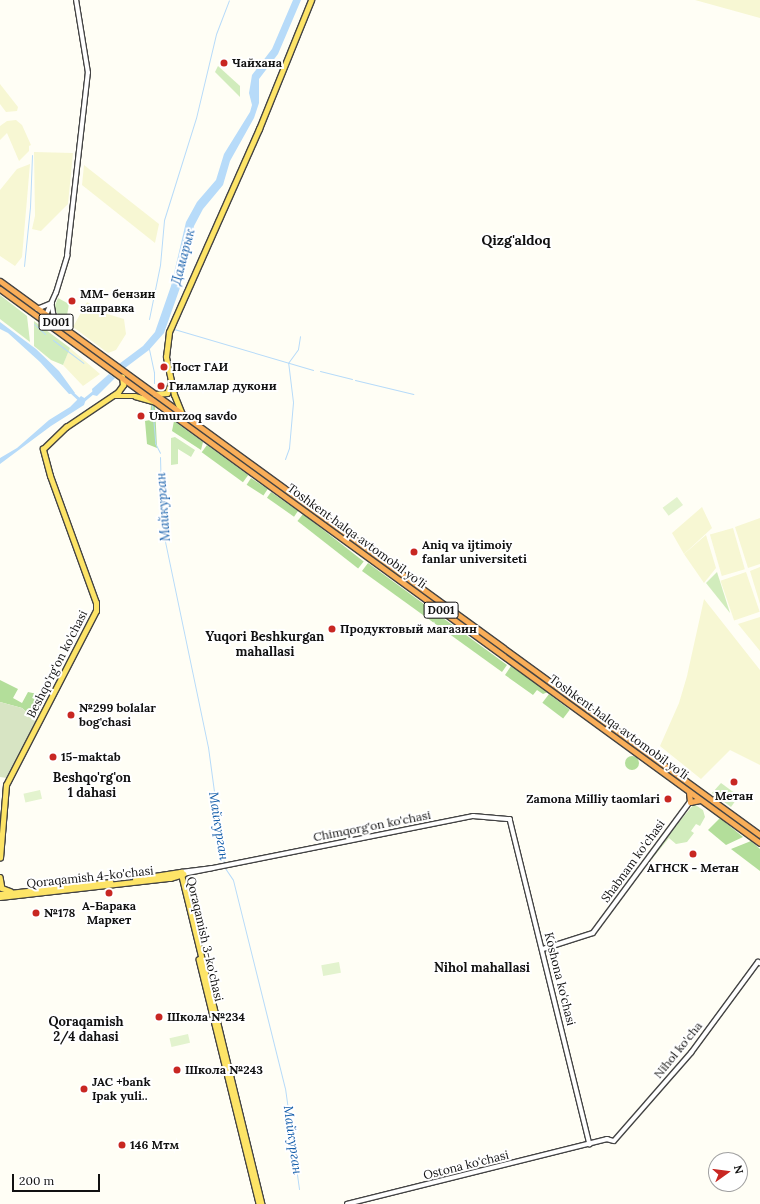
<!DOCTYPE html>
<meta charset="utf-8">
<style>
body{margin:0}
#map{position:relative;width:760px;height:1204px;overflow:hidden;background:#fffef5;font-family:Lora,serif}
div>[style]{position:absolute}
.farmland>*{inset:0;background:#f7f7d3;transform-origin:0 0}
.green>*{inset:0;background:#d1ecbc}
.forest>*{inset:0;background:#b3de9a;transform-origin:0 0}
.round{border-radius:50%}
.cemetery>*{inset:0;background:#d7e4c3}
.pitch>*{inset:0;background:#e3f3ce;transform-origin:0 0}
.water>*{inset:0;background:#b7dbf9}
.stream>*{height:1px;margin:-0.5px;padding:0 0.5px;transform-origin:0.5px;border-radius:0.5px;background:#b7dbf9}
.canal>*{height:3px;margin:-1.5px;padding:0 1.5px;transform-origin:1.5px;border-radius:1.5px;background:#b7dbf9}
.roads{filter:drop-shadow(1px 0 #444) drop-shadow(-1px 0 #444) drop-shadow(0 1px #444) drop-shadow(0 -1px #444)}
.minor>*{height:3.5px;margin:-1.75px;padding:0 1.75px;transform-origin:1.75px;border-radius:1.75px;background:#fff}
.major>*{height:4.5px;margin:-2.25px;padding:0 2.25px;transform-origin:2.25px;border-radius:2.25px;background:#fde467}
.highway>*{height:5px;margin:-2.5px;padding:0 2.5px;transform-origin:2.5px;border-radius:2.5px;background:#f9ae59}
.dots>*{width:11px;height:11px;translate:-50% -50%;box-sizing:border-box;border:2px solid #fff;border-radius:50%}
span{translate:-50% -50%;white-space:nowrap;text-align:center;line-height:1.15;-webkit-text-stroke:4px #fff;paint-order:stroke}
.shield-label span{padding:1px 3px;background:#fff;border:1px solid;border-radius:3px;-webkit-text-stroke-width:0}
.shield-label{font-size:11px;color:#111;font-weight:700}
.poi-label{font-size:12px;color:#111;font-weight:700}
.left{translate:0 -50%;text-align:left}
.right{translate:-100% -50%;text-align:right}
.street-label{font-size:12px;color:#111}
.water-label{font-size:13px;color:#135daa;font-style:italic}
.neighbourhood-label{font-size:13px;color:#111;font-weight:700}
.quarter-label{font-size:14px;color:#111;font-weight:700}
.north{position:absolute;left:708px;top:1152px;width:40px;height:40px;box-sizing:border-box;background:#fff;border:1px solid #a0a0a0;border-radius:50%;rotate:76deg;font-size:11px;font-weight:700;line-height:16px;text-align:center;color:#111}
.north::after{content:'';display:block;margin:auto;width:14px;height:18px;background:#c82722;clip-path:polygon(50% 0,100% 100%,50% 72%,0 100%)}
.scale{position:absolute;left:12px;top:1174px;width:88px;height:18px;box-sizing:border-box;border:2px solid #111;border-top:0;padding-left:5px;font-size:12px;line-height:14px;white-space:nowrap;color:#111;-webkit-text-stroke:3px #fff;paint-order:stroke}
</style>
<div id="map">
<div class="farmland">
<i style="clip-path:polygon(695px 0,760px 0,760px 18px)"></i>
<i style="clip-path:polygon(0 84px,18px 107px,17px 111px,6px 112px,0 104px)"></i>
<i style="clip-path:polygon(16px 120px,22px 125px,31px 145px,29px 146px,29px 151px,19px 161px,7px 133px,0 140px,0 126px,7px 121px)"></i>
<i style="clip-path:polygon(34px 152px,73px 153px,68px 204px,41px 231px,32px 229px,35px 216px)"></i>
<i style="clip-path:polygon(30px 164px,22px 257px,15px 266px,0 256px,0 190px,17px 169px)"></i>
<i style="clip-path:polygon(84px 165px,159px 224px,155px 243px,82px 185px)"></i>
<i style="clip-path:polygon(87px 302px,104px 313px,124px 319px,126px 334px,116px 350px,108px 353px,73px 327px)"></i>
<i style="clip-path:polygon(70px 348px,100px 374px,83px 386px,63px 365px)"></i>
<i style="clip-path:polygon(702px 507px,712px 528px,684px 554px,672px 533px)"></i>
<i style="clip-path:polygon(760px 518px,760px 564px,748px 568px,735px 527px)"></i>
<i style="left:733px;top:528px;width:43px;height:24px;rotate:74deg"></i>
<i style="clip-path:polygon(706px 535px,716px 568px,704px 583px,684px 554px)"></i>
<i style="clip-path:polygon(760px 567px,760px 604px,750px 571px)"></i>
<i style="left:746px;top:572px;width:42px;height:27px;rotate:71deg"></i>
<i style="clip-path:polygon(704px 599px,760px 670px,760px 765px,730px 750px,701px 779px,660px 746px,679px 703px,687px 676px)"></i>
<i style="clip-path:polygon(760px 617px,760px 651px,738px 624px)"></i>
</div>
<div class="green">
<i style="clip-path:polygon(218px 66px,240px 86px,240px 97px,215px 72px)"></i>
<i style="clip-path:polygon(0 295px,27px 316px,30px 342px,0 319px)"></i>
<i style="clip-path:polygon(58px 298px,69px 304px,66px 321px,63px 323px,54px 308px)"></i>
<i style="clip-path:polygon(34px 321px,70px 348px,63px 365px,51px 360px,34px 346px)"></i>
<i style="clip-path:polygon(175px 437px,195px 450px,191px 457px,178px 449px,178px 464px,171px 465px,171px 438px)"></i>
<i style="clip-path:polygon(302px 504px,551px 685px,550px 686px,301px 506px)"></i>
<i style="clip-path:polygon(717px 572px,730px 613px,706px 583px)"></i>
<i style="clip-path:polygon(650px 757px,760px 838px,760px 840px,649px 759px)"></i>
<i style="clip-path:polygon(721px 783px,736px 794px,736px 800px,731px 807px,712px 793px)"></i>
<i style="clip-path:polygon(694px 804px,703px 810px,705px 817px,700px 826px,696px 824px,691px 831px,694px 833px,687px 842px,676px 844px,669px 838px,652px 859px,650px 857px)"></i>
</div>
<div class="forest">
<i style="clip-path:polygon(151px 404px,155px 405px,157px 448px,147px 444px,145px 421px,150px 420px)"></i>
<i style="clip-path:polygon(174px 421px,203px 442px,201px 450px,172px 431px)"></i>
<i style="left:207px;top:445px;width:51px;height:9px;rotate:36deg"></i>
<i style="left:251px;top:478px;width:20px;height:8px;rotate:33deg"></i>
<i style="left:271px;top:492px;width:33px;height:7px;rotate:35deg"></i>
<i style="left:303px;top:514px;width:77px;height:9px;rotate:38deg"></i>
<i style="clip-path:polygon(368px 563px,507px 665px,502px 672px,362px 571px)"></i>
<i style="clip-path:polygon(511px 666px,548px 692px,543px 694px,537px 690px,533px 695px,505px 675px)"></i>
<i style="clip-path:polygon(0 680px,18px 689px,13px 698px,22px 703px,28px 692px,47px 696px,35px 719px,22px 708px,0 702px)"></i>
<i style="left:549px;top:694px;width:26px;height:11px;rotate:37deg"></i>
<i class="round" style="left:625px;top:756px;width:14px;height:14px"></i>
<i style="clip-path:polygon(720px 818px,743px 837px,726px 845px,708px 830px)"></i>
<i style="clip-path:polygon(751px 841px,760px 849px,760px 871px,731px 849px)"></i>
</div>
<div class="cemetery">
<i style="clip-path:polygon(0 702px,22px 708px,37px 721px,7px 778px,0 777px)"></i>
</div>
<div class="pitch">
<i style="left:677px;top:497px;width:10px;height:18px;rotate:53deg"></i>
<i style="left:40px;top:790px;width:9px;height:17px;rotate:77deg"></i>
<i style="left:339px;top:962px;width:11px;height:18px;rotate:80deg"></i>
<i style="left:188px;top:1034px;width:9px;height:19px;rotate:77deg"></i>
</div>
<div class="water">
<i style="clip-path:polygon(293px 0,301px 0,278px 54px,259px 79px,259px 103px,254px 118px,230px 161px,223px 185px,203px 209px,194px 226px,181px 285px,164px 333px,149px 350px,125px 368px,119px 364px,143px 346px,155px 332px,171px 286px,186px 222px,197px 202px,216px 180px,224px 154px,250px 112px,252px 105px,249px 93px,252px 75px,272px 49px)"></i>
<i style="clip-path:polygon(0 322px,36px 349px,59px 371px,75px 393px,69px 394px,40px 362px,8px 333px,0 329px)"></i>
<i style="clip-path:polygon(109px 374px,115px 378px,97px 396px,93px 395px,92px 389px)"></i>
<i style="clip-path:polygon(81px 396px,86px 399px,84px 405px,51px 426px,0 464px,0 458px,17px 448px,49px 420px,70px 407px)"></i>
</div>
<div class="stream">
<i style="left:24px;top:266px;width:59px;rotate:-84.2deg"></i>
<i style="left:30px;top:207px;width:52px;rotate:-87.8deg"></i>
<i style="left:149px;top:319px;width:55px;rotate:-78.5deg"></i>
<i style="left:160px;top:265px;width:45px;rotate:-84.9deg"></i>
<i style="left:164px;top:220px;width:107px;rotate:-72.6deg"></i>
<i style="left:196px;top:118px;width:86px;rotate:-76.6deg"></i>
<i style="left:216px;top:34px;width:36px;rotate:-69deg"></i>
<i style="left:34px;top:324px;width:15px;rotate:42deg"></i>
<i style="left:174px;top:329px;width:145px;rotate:16.4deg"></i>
<i style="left:53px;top:340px;width:38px;rotate:37deg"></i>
<i style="left:149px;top:349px;width:24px;rotate:78deg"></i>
<i style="left:154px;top:372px;width:11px;rotate:90deg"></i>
<i style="left:320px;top:371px;width:33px;rotate:14deg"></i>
<i style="left:355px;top:380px;width:60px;rotate:13.6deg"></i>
<i style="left:152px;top:405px;width:38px;rotate:85deg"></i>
<i style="left:155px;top:443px;width:11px;rotate:63deg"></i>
<i style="left:160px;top:457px;width:70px;rotate:88.4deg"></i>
<i style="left:162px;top:527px;width:225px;rotate:78.2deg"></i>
<i style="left:208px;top:747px;width:119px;rotate:82.3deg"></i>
<i style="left:285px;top:459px;width:12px;rotate:-70deg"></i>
<i style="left:289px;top:448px;width:46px;rotate:-85deg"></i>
<i style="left:293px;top:402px;width:39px;rotate:-97deg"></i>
<i style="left:288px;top:363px;width:17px;rotate:-54deg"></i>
<i style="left:298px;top:349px;width:13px;rotate:-81deg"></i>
<i style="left:225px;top:868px;width:14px;rotate:56deg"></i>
<i style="left:233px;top:880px;width:214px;rotate:76deg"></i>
<i style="left:285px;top:1088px;width:102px;rotate:82.1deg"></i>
</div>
<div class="canal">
<i style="left:70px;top:391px;width:15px;rotate:42deg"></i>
<i style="left:82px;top:401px;width:14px;rotate:-39deg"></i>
</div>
<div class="roads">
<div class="minor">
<i style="left:52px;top:304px;width:17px;rotate:80deg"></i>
<i style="left:37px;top:309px;width:16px;rotate:-22deg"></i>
<i style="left:46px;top:315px;width:24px;rotate:-66deg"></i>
<i style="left:56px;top:293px;width:39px;rotate:-73deg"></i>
<i style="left:67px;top:256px;width:184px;rotate:-83.5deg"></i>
<i style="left:88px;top:73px;width:74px;rotate:-99.3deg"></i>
<i style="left:181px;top:872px;width:32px;rotate:-7deg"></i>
<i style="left:183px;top:874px;width:296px;rotate:-11.3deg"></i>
<i style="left:473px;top:816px;width:37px;rotate:5deg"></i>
<i style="left:510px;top:819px;width:335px;rotate:76.2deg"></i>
<i style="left:543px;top:949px;width:52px;rotate:-17.7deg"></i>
<i style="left:593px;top:933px;width:163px;rotate:-53.5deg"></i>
<i style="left:347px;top:1204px;width:268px;rotate:-14deg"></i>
<i style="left:607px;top:1139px;width:7px;rotate:16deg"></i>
<i style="left:614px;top:1141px;width:117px;rotate:-48.8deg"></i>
<i style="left:691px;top:1053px;width:113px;rotate:-53.6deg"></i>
<i style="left:758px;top:962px;width:2px;rotate:27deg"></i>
</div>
<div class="major">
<i style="left:155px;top:394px;width:12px;rotate:-5deg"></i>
<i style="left:167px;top:393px;width:11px;rotate:-68deg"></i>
<i style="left:113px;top:396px;width:22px"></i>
<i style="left:135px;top:396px;width:19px;rotate:16deg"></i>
<i style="left:181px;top:412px;width:18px;rotate:-112deg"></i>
<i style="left:174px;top:395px;width:39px;rotate:-102deg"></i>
<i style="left:166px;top:357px;width:25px;rotate:-83deg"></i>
<i style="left:169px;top:332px;width:222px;rotate:-66.1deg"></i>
<i style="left:259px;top:129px;width:139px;rotate:-68deg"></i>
<i style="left:0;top:858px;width:73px;rotate:-85.3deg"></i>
<i style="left:6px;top:785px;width:196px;rotate:-62.7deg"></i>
<i style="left:96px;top:611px;width:8px;rotate:-90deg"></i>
<i style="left:96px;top:603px;width:135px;rotate:-109.9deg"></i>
<i style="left:50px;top:476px;width:28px;rotate:-105deg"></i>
<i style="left:43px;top:449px;width:32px;rotate:-44deg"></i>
<i style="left:66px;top:427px;width:63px;rotate:-33.9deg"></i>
<i style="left:118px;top:392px;width:9px;rotate:-54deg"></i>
<i style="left:123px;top:385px;width:8px;rotate:-97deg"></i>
<i style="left:181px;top:872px;width:342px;rotate:76.3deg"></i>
<i style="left:0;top:877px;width:11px;rotate:80deg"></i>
<i style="left:2px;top:888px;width:9px;rotate:21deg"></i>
<i style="left:135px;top:879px;width:47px;rotate:-8.7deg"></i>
<i style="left:0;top:894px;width:111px;rotate:-6.2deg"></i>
<i style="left:0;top:897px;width:171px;rotate:-6.4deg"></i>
<i style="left:170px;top:878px;width:14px;rotate:-17deg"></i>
<i style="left:199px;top:959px;width:252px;rotate:76.2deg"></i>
</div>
<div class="highway">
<i style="left:0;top:281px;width:940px;rotate:36.09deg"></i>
<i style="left:0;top:289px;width:940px;rotate:36.09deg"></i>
<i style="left:689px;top:792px;width:10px;rotate:84deg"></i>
<i style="left:690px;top:802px;width:10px;rotate:-11deg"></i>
</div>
</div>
<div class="dots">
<i style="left:224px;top:63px;background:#c82722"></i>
<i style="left:72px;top:301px;background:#c82722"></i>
<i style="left:164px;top:367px;background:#c82722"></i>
<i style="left:161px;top:386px;background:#c82722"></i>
<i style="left:141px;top:416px;background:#c82722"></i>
<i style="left:414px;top:552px;background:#c82722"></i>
<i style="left:332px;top:629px;background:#c82722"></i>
<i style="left:71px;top:715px;background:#c82722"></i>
<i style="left:53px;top:757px;background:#c82722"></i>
<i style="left:734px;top:782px;background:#c82722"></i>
<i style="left:668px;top:799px;background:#c82722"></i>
<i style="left:693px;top:854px;background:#c82722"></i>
<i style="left:109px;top:893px;background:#c82722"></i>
<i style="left:36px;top:913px;background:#c82722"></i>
<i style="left:159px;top:1017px;background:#c82722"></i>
<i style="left:177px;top:1070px;background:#c82722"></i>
<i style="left:84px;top:1089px;background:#c82722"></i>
<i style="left:122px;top:1145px;background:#c82722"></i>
</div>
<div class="shield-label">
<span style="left:56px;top:322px">D001</span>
<span style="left:441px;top:610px">D001</span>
</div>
<div class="poi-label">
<span class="left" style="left:232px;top:63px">Чайхана</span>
<span class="left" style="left:80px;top:301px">ММ- бензин<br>заправка</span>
<span class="left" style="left:172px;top:367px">Пост ГАИ</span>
<span class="left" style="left:169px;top:386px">Гиламлар дукони</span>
<span class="left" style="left:149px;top:416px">Umurzoq savdo</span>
<span class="left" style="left:422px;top:552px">Aniq va ijtimoiy<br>fanlar universiteti</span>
<span class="left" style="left:340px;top:629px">Продуктовый магазин</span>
<span class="left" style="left:79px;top:715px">№299 bolalar<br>bog'chasi</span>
<span class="left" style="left:61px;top:757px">15-maktab</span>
<span style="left:734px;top:796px">Метан</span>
<span class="right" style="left:660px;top:799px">Zamona Milliy taomlari</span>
<span style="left:693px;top:868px">АГНСК - Метан</span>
<span style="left:109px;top:913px">А-Барака<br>Маркет</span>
<span class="left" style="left:44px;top:913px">№178</span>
<span class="left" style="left:167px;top:1017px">Школа №234</span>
<span class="left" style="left:185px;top:1070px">Школа №243</span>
<span class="left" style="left:92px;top:1089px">JAC +bank<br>Ipak yuli..</span>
<span class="left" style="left:130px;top:1145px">146 Мтм</span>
</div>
<div class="street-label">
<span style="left:357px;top:536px;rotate:36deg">Toshkent halqa avtomobil yo'li</span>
<span style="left:57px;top:664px;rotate:-63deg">Beshqo'rg'on ko'chasi</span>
<span style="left:619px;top:727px;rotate:36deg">Toshkent halqa avtomobil yo'li</span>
<span style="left:372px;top:826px;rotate:-11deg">Chimqorg'on ko'chasi</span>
<span style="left:633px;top:861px;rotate:-54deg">Shabnam ko'chasi</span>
<span style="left:90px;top:877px;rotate:-6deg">Qoraqamish 4-ko'chasi</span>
<span style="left:205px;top:939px;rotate:77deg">Qoraqamish 3-ko'chasi</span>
<span style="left:560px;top:979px;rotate:76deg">Koshona ko'chasi</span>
<span style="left:678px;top:1050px;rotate:-51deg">Nihol ko'cha</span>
<span style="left:466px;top:1165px;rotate:-14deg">Ostona ko'chasi</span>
</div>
<div class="water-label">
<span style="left:184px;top:257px;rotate:-75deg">Дамарык</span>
<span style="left:164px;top:507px;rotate:-94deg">Майкурган</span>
<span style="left:218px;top:826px;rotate:81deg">Майкурган</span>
<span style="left:292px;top:1140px;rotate:82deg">Майкурган</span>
</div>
<div class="neighbourhood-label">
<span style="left:265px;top:645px">Yuqori Beshkurgan<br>mahallasi</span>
<span style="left:92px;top:786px">Beshqo'rg'on<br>1 dahasi</span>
<span style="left:482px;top:968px">Nihol mahallasi</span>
<span style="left:86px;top:1030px">Qoraqamish<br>2/4 dahasi</span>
</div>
<div class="quarter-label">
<span style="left:516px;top:240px">Qizg'aldoq</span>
</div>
<div class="north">N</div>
<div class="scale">200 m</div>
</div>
